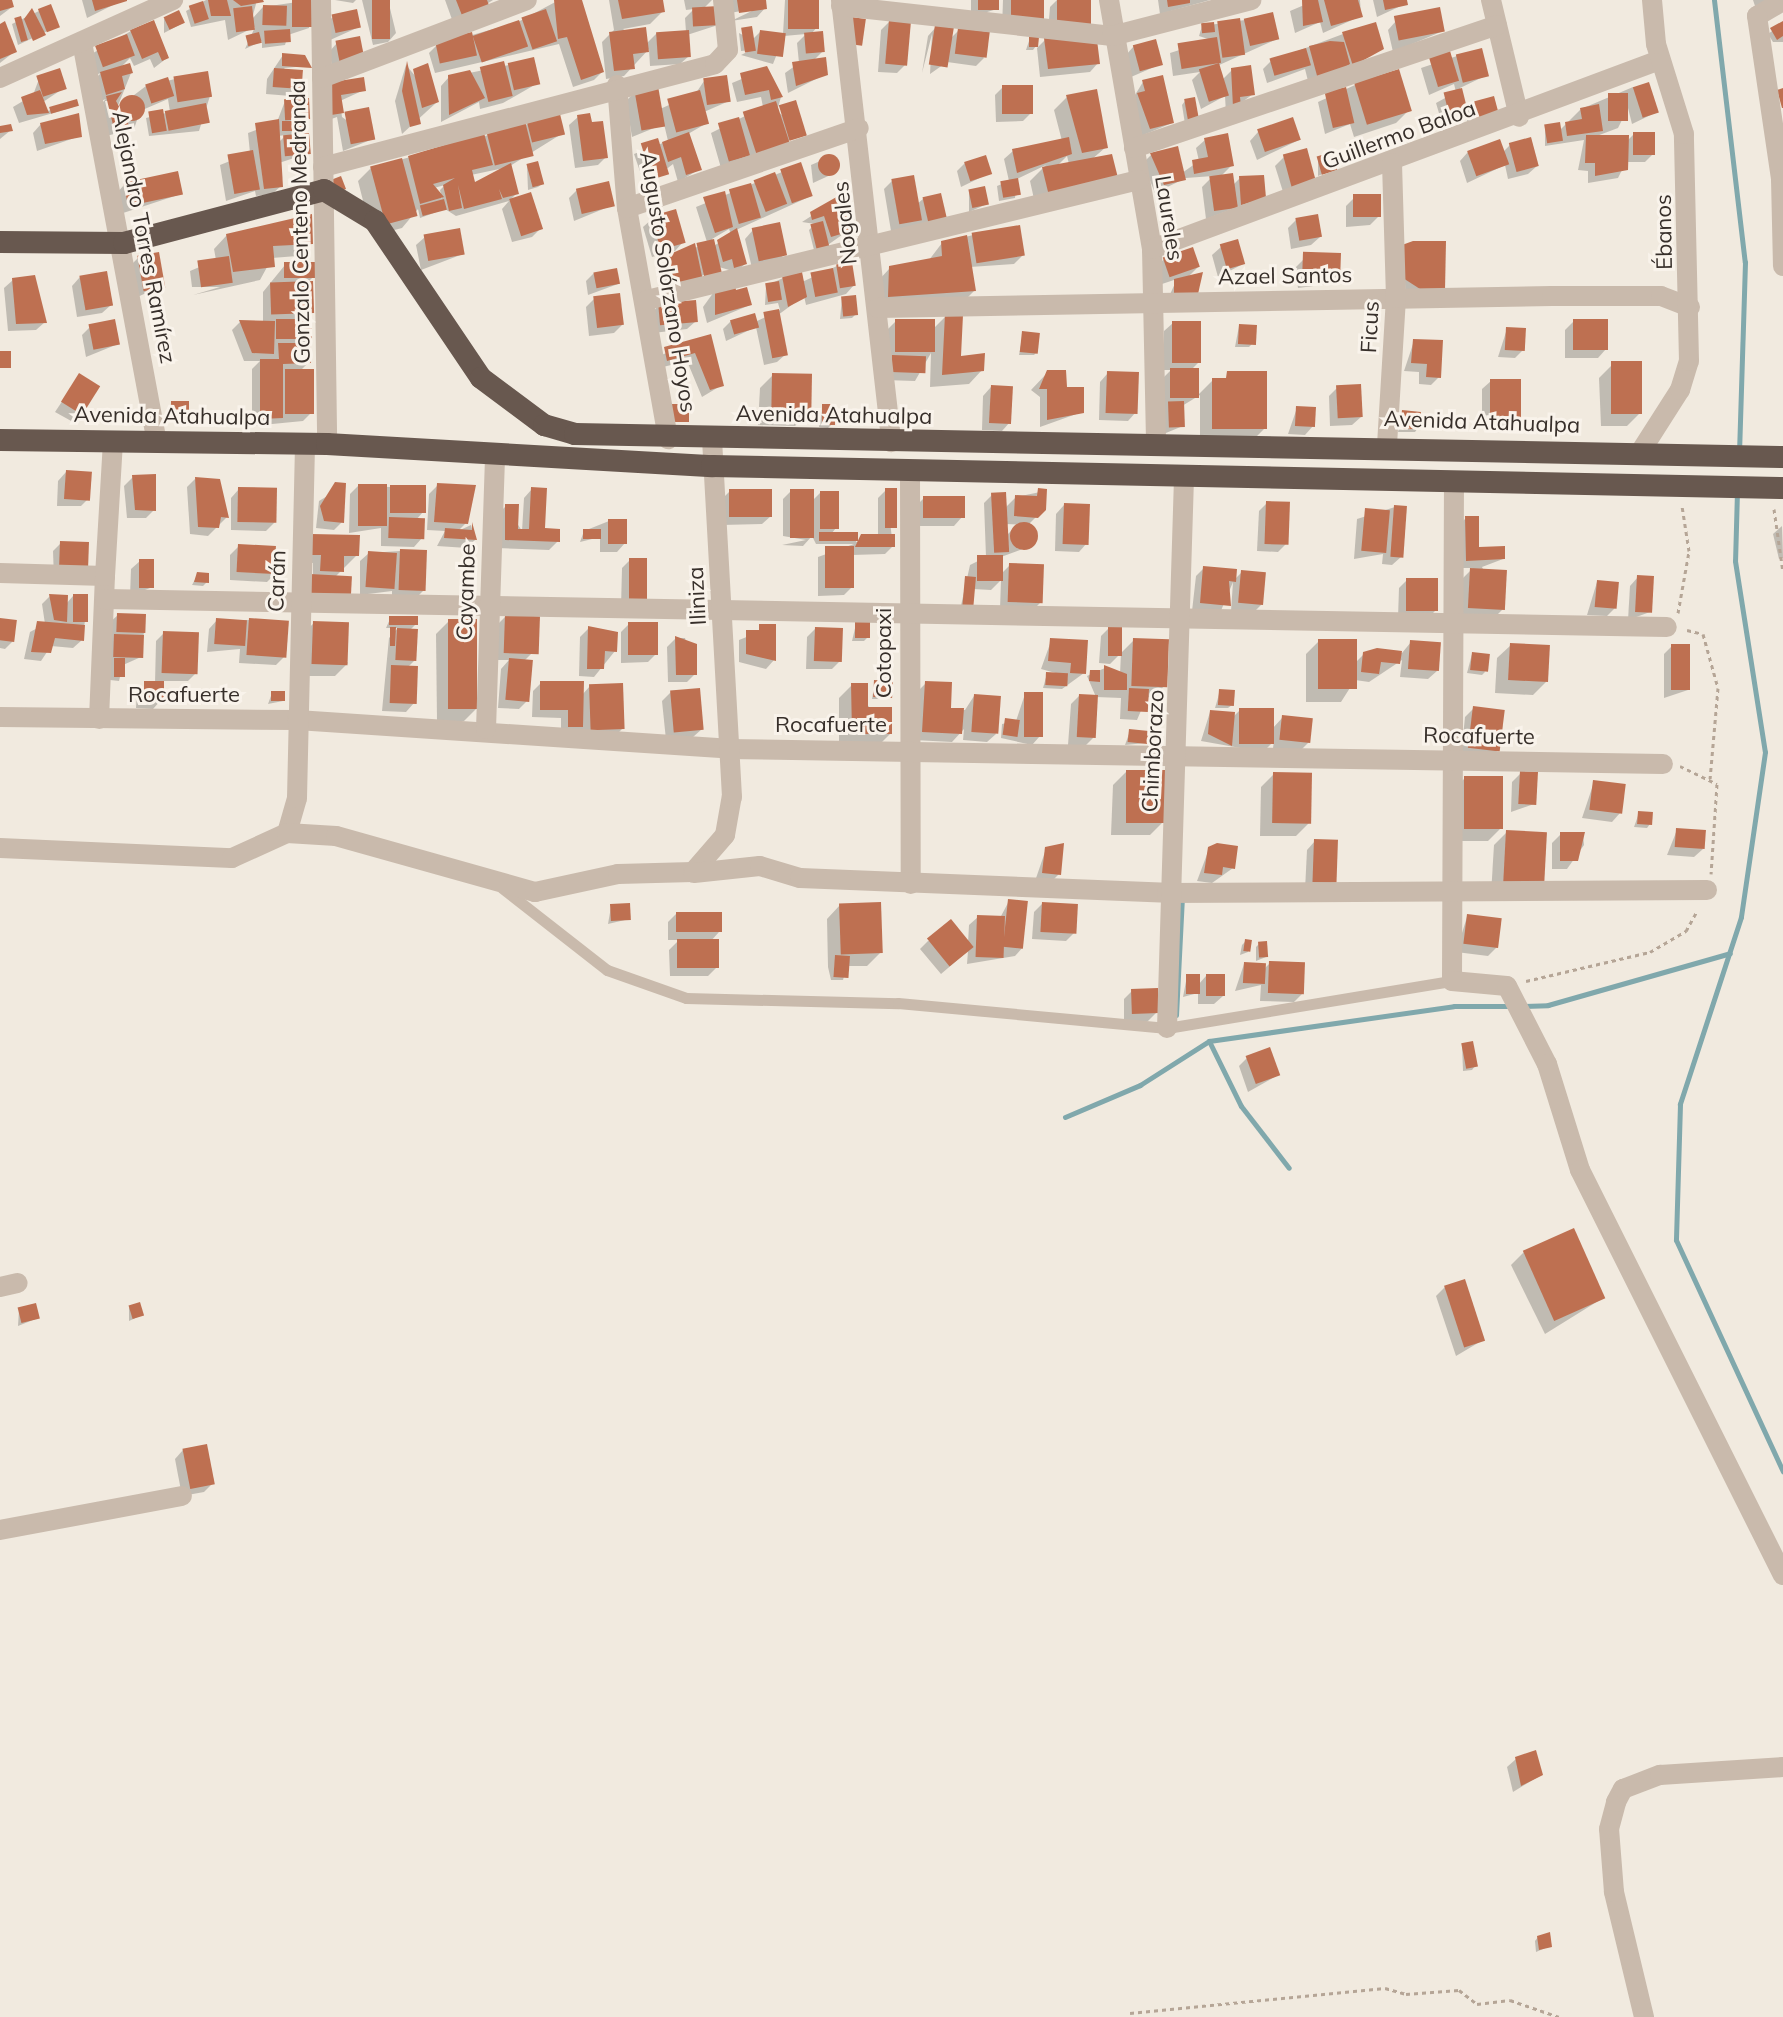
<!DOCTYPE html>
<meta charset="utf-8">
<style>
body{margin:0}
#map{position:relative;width:1783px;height:2017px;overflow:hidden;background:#f1eadf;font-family:Mulish,sans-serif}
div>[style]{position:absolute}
.shadow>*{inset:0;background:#0003}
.stream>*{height:5px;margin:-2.5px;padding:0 2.5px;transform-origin:2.5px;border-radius:2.5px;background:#80a8ac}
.building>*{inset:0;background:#be7051;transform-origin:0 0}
.round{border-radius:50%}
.path>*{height:3px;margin-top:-1.5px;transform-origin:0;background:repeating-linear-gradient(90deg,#b5a596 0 4px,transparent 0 8px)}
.service>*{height:11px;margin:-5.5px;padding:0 5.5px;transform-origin:5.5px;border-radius:5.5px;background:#c9baac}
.minor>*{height:20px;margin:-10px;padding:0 10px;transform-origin:10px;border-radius:10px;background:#c9baac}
.trunk>*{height:22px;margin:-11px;padding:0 11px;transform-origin:11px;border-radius:11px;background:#68584f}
span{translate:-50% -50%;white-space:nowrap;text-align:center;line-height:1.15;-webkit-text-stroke:6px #f9f3eb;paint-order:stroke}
.street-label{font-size:22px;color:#372f2a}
</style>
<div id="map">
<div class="shadow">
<i style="clip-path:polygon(0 0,12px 7px,0 16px)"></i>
<i style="clip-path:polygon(82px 0,119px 0,119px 2px,87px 18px)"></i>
<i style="clip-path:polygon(206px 0,257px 0,252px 19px,263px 7px,311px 0,309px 28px,288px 35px,285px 45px,262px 48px,262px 41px,245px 49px,255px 27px,228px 40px,225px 20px,191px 27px,186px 11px)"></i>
<i style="clip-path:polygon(335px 0,356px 0,353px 3px)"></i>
<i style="clip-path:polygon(362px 0,388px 0,396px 33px,388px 42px,373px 45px)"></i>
<i style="clip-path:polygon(445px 0,493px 0,454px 25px)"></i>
<i style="clip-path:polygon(559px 0,579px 0,602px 72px,594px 80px,573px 87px,559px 44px,435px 73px,429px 53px,437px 45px,518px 22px)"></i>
<i style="clip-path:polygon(609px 0,661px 0,663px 11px,650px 24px,623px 29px,646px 44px,657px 33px,686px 32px,685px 18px,694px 9px,686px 10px,684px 0,712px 0,703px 9px,718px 25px,687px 35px,689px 56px,680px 64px,650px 66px,649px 49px,624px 76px,606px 79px,602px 42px,614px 30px)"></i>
<i style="clip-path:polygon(728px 0,764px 0,765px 8px,757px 17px,731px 21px,758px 8px,730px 13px)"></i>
<i style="clip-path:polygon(785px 0,817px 0,819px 25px,811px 34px,823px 51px,813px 61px,826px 74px,788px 93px,785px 73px,799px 63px,797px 43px,806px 34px,784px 36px,773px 64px,741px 55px,751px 50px,741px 51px,739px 33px,752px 40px,760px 32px,783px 34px)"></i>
<i style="clip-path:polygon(971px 0,997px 0,997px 9px,971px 17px)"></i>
<i style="clip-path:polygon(1003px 0,1043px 0,1002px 29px)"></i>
<i style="clip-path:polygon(1057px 0,1079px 0,1048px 32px,1050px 7px)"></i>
<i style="clip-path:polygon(1158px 0,1210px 0,1160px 14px)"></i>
<i style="clip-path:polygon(1316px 0,1360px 0,1361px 16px,1323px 33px,1320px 22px,1295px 33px,1290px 11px)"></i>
<i style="clip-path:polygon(1373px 0,1405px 0,1405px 4px,1377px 17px)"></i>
<i style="clip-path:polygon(1753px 0,1773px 0,1756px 9px)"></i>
<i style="clip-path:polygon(39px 11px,58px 26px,18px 45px,12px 24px)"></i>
<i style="clip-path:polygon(333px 17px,359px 27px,328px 41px,324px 25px)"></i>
<i style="clip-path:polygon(164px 19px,183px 23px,164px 33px)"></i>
<i style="clip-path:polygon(1245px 20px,1277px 39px,1217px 66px,1222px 80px,1232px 70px,1253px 94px,1226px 114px,1225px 96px,1201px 109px,1192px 80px,1200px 72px,1173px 76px,1170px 53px,1211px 40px,1199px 36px,1202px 26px)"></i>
<i style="clip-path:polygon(1396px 21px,1443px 31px,1393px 52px,1388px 30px)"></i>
<i style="clip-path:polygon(889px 22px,905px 65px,897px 73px,878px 72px,881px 30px)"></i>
<i style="clip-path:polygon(1783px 23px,1783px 42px,1773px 42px,1768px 34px)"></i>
<i style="clip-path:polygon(0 26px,14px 52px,0 63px)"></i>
<i style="clip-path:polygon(936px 27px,950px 39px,959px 30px,984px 58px,976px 66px,947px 62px,930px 74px,932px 34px,922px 73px,928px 36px)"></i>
<i style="clip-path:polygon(evenodd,131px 31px,167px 58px,154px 68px,150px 59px,134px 66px,130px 58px,120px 68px,131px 73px,117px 108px,146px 86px,175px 79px,210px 96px,199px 131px,149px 136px,146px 118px,170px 112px,168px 99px,140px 111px,134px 129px,106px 136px,98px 107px,106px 99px,98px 102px,92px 82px,101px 73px,95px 75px,88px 56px,131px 31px,105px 101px,109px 101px,113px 117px,109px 118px,105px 101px)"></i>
<i style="clip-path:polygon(1343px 34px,1382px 49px,1310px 89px,1305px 69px,1267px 83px,1263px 69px,1271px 61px)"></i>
<i style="clip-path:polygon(1030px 38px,1036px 46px,1033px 50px,1026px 50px)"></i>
<i style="clip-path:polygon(1045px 40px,1098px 63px,1090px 72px,1040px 77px,1037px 48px)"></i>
<i style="clip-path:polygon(337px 43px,362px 56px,333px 69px,329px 52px)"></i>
<i style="clip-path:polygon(1134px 46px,1161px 64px,1131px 77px,1126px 55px)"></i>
<i style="clip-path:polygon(283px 55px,307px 66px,284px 68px,300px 87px,291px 96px,266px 94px,267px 79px)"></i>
<i style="clip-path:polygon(1457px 56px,1487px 75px,1460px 88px,1466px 111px,1492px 99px,1470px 131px,1464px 109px,1441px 120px,1436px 103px,1456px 92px,1454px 84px,1429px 95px,1421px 68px)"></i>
<i style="clip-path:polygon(406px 65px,437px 102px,402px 134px,395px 101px)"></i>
<i style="clip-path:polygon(509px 65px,538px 83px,503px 103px,480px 109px,479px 102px,441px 122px,441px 86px,449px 77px)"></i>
<i style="clip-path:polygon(766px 69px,781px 97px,777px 111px,805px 134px,721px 168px,711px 133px,763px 107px,761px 97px,737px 102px,732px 83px)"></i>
<i style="clip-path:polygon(39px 79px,64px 88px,43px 102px,46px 111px,77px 106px,19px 123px,13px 107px,33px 95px)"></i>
<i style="clip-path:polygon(704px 81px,729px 101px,704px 112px,707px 123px,688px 134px,700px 169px,678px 182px,673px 164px,645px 186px,634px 154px,668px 141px,664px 124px,632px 137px,626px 101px,635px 92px,660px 109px,696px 93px)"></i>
<i style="clip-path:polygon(1143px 82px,1172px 123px,1141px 136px,1130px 103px)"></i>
<i style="clip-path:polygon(1355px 85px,1409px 110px,1396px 123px,1354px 137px,1350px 124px,1325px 134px,1318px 102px)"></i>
<i style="clip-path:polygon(1003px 87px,1032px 112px,1023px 121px,996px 122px,995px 95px)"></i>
<i style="clip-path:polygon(1633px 87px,1657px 112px,1632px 124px,1628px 108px,1618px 128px,1594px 137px,1626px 142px,1634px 134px,1653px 154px,1645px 162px,1626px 162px,1618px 178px,1588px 183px,1588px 171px,1578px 170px,1584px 140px,1545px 146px,1545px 126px,1560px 130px,1581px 109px)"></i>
<i style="clip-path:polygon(364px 90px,340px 101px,342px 117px,373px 139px,343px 151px,337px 117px,323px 122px,319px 93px)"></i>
<i style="clip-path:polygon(evenodd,1067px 97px,1106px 147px,1036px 208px,1030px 181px,1046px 165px,1017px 179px,1015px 198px,999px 201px,997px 186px,1009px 181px,1004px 159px,1013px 151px,1062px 141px,1054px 110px,1067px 97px,1067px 156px,1069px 164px,1057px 166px,1067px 156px)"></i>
<i style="clip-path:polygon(evenodd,285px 101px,308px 118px,297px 136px,309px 153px,279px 163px,281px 186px,272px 194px,256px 196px,255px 191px,226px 201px,220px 165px,250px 153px,248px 133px,277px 122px,285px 101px,286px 135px,278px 143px,278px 136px,286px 135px)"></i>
<i style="clip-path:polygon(1185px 101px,1197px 119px,1185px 124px,1182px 105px)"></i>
<i style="clip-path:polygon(578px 117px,606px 157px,598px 165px,575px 168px,569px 125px)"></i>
<i style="clip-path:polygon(41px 124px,80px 136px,37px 151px,33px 133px)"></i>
<i style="clip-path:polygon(evenodd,528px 124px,563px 133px,510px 166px,517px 193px,509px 201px,530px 195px,541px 228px,532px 237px,512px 242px,502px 209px,509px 201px,456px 216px,445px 209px,420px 218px,418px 209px,402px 228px,372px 236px,358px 181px,371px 168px,528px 124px,504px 168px,473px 185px,471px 175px,504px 168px,528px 124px,445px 185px,440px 190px,442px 199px,434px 188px,445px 185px)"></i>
<i style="clip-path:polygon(0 128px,11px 130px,0 139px)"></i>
<i style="clip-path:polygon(1258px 132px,1299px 140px,1257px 160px,1250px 141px)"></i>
<i style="clip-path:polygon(1205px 140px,1232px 165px,1220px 177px,1233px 185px,1240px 178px,1264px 197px,1206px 219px,1202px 187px,1213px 176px,1186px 178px,1155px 193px,1143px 163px,1151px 155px,1182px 173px,1199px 161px,1196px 148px)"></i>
<i style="clip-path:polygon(1510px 145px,1537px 166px,1528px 174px,1508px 179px,1505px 165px,1467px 183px,1460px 161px,1468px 152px,1503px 152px)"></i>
<i style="clip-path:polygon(834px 155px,837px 172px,813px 183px,811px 165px)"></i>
<i style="clip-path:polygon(1284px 157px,1314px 180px,1284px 195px,1275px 166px)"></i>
<i style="clip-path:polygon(1318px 158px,1335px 169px,1318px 176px)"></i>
<i style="clip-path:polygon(965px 163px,990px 173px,961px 187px,957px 171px)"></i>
<i style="clip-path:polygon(527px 166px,542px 184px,538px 187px,528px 190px)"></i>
<i style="clip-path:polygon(evenodd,782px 172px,811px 196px,736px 230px,745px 264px,736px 272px,719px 267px,667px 294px,661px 265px,707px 242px,696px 207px,782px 172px,729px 229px,731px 234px,714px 246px,712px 239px,729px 229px)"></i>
<i style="clip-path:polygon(892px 181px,917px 204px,923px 199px,944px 218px,891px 231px,884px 189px)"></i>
<i style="clip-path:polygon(124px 185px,181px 194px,120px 214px,116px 194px)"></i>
<i style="clip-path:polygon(577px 190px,613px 205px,574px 221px,569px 198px)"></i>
<i style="clip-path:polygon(969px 192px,987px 204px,969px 212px)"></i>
<i style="clip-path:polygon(839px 198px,849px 230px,815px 254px,809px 230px,815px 224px,802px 222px)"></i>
<i style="clip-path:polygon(1354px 198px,1379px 216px,1370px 225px,1346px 227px,1346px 206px)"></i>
<i style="clip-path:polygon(652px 219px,683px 242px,675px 251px,652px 257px,643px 227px)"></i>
<i style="clip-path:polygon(1296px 220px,1320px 237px,1311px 245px,1291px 249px,1288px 228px)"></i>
<i style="clip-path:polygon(753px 230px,785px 254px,777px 262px,752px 268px,745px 239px)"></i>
<i style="clip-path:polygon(227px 235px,311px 243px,297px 256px,272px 258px,260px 280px,193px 295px,220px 287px,192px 287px,190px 271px,216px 260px,214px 249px)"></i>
<i style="clip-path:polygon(973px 235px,1022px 256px,1014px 264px,970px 267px,974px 291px,961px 304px,876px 309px,877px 282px,890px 268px,929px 260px,942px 243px)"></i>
<i style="clip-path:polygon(425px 237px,463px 254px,421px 270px,416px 245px)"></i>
<i style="clip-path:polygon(1221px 247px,1243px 264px,1218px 277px,1212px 255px)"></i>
<i style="clip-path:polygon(1403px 247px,1443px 289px,1406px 301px)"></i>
<i style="clip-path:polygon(138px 258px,162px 286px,135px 298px,130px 266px)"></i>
<i style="clip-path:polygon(1164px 259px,1198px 267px,1187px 278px,1201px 274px,1167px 301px,1177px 279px,1159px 285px,1156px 268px)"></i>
<i style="clip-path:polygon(1304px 259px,1338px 275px,1329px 284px,1298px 288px,1295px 268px)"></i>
<i style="clip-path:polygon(285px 265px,313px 277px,307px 283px,312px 313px,303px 321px,309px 362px,300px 371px,311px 413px,303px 421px,252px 426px,252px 369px,260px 361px,244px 361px,232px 330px,240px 322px,263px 323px,263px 292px)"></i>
<i style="clip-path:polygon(837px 266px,854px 285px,846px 294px,806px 305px,804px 296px,778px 315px,786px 354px,777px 362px,764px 365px,756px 327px,726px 341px,723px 329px,731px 321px,755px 322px,780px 310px,778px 303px,765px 305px,766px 286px,783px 278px,802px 282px)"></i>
<i style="clip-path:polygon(594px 273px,618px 284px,588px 295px,586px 281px)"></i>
<i style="clip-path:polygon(80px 277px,111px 305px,102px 313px,77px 317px,72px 286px)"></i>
<i style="clip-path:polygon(13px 280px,45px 322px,36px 330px,8px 331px,4px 288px)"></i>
<i style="clip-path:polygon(716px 289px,735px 293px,750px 305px,707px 323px,703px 307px)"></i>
<i style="clip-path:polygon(842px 298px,856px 314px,852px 318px,840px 319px)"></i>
<i style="clip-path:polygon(594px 299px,622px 325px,614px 333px,589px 336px,586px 307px)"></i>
<i style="clip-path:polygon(659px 305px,696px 321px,687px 329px,653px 333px,651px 314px)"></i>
<i style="clip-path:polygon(946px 316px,959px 358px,982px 370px,969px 384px,930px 387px,931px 353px,915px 381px,884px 380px,888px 329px,896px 321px,933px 329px)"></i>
<i style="clip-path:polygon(1574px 321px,1606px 349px,1598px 358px,1565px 358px,1565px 330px)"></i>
<i style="clip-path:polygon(1173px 323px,1199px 362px,1191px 370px,1197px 396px,1213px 380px,1265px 428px,1252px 441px,1200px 442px,1200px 395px,1182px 406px,1183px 426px,1161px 435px,1162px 379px,1171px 370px,1164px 370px,1164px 331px)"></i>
<i style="clip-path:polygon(1239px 326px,1253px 343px,1249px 347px,1235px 347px)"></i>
<i style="clip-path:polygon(90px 327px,118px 344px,86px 357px,82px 335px)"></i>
<i style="clip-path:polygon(1507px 329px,1524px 349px,1515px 358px,1498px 357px)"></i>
<i style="clip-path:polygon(1023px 333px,1038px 351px,1034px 355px,1019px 355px)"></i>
<i style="clip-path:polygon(709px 337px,722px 385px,702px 397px,687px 361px,659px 368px,656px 357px)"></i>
<i style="clip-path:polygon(1414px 341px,1439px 377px,1431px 385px,1419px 384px,1419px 372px,1404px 371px)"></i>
<i style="clip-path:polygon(1612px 365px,1640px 413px,1627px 426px,1601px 426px,1599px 378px)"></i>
<i style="clip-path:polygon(1048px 372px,1082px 412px,1040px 427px,1040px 397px,1031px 390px)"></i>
<i style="clip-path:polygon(1108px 373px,1136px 412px,1128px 421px,1099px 420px,1100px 382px)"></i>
<i style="clip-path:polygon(773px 375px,809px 413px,795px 426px,758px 425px,760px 388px)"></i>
<i style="clip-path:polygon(79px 376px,82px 414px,73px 422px,55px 412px)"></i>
<i style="clip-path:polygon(1491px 381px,1518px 418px,1510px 426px,1482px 426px,1482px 389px)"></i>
<i style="clip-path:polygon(991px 387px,1010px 422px,1002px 431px,982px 430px,983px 396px)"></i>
<i style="clip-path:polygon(1337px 388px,1361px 417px,1352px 425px,1330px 426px,1329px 396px)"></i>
<i style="clip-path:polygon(171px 403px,187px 419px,183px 422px,168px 422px)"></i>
<i style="clip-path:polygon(823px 406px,832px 424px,828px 428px,819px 427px)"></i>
<i style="clip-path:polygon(1297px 408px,1313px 426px,1305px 435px,1288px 434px)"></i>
<i style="clip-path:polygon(1403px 413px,1418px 428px,1415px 432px,1398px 432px)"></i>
<i style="clip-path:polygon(66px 472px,89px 498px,81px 506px,57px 506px,58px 481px)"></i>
<i style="clip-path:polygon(133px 477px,154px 510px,146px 518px,127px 518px,124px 486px)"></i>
<i style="clip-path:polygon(195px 479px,227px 517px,208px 536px,190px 534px,187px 487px)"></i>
<i style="clip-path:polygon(438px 485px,466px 523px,458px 531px,471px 525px,475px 540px,467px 548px,437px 546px,445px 531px,427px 530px,429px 494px)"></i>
<i style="clip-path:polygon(344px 486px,342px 522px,334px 530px,316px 528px,319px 501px)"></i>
<i style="clip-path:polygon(358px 486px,391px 487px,423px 512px,416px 520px,422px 538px,414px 547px,381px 546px,381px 528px,349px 533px,350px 494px)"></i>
<i style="clip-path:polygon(239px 489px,275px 522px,266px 531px,231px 530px,231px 498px)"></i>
<i style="clip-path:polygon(532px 489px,543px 530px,558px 541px,549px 550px,497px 548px,498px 514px,506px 506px,522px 531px,524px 498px)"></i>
<i style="clip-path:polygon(886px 490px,893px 546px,885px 554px,852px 555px,852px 587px,844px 595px,818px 596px,818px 557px,854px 544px,816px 544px,812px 536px,803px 546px,782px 545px,806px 540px,783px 536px,783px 499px,791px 491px,812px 501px,820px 493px,836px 528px,831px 534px,856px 534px,856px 542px,878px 536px,878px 498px)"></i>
<i style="clip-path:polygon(730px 491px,771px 516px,762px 524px,722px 525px,721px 500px)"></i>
<i style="clip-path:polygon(1045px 491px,1044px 509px,1028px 525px,1006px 524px,1006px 536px,1017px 525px,1035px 534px,1028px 547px,1001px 557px,1000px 575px,1010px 565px,1041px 602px,1033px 610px,1000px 609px,1001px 580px,991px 590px,973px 589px,960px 610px,970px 565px,986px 557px,984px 503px,992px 495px,1005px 508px,1016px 497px)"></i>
<i style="clip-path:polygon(924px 498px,962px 517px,954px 526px,916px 526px,916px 506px)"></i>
<i style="clip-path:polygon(1267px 503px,1286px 544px,1278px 552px,1257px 551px,1259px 511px)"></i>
<i style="clip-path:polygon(1064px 505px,1087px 543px,1079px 552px,1055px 551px,1056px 514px)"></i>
<i style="clip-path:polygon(1395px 507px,1401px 557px,1392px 565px,1382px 564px,1383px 554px,1354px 559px,1357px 519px)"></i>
<i style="clip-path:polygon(1466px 518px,1477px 549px,1503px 559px,1482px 567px,1503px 609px,1495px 617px,1460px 616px,1462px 579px,1473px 568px,1459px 568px,1458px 526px)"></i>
<i style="clip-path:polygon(609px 521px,625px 543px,617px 552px,600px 552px,600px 537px,580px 542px,584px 531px)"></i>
<i style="clip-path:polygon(1782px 526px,1783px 558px,1779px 559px,1773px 534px)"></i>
<i style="clip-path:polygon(61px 543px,80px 578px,54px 579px,53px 551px)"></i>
<i style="clip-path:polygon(303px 544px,357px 555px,335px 577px,313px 576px,313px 563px,302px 562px)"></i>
<i style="clip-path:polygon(239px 546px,275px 574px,267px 582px,230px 580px,230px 555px)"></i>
<i style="clip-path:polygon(400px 551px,424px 590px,416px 598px,392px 597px,392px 591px,360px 595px,360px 561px,369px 553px)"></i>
<i style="clip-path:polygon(630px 560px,644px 598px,621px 607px,622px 568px)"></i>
<i style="clip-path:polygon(140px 561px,150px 588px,130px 596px,131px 569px)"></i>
<i style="clip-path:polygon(1204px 568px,1234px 580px,1242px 572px,1262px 604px,1254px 612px,1231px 611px,1233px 582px,1220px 613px,1192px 611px,1196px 576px)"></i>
<i style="clip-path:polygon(198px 574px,207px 582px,203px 586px,192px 585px)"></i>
<i style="clip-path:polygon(1638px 577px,1650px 612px,1628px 620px,1630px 586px)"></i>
<i style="clip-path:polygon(1407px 580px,1436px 610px,1427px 619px,1398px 618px,1399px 588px)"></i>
<i style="clip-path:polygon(1597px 582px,1615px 608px,1607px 616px,1587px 615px)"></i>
<i style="clip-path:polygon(50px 596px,66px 604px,73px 596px,85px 621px,82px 640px,73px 648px,51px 646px,41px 661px,24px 659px,30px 632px,45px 624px,42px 604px)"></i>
<i style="clip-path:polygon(118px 615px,144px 632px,141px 657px,123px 665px,119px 681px,110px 680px,109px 623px)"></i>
<i style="clip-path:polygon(505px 617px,538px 618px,533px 652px,524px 661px,527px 701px,519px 709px,498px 708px,501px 669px,509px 660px,496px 660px,497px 625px)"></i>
<i style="clip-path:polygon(390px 619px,416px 624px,410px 630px,416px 659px,408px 667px,414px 703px,406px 712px,382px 711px,389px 638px,398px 628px,386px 628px)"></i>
<i style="clip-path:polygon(0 620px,14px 640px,5px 649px,0 648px)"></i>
<i style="clip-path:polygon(217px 620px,250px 620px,284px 657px,276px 665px,239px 663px,240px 649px,207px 652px,209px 629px)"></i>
<i style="clip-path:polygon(449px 621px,477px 708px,464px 721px,437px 721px,436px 634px)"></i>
<i style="clip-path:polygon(314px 623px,348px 663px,335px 676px,301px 676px,300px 636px)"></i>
<i style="clip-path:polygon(629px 624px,656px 654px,648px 662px,621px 663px,621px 632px)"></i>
<i style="clip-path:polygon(856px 624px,868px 637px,864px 641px,852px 641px)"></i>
<i style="clip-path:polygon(774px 626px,774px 660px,766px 669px,739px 662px,739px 640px)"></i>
<i style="clip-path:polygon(589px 628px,615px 651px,594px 677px,579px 676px,580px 637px)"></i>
<i style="clip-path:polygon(1109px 628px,1119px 655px,1134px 640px,1165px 686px,1146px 699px,1137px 720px,1120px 719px,1121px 698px,1096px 697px,1093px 738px,1084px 747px,1068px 745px,1071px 704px,1079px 696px,1096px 697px,1087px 676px,1105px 668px,1120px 674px,1121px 653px,1110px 664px,1099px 663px,1101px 636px)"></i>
<i style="clip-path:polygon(815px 629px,840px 661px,832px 669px,806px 669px,807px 637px)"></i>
<i style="clip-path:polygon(164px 633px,196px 673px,188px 681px,162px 681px,161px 700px,153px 709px,136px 708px,137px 691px,155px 683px,156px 641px)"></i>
<i style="clip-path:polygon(676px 638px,685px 638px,695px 674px,687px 682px,668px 682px,667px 647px)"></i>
<i style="clip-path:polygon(1051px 641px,1084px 673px,1062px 689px,1043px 688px,1047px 674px,1063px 675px,1041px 669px)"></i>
<i style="clip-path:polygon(1319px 641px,1355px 663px,1364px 654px,1402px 653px,1411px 642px,1437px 671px,1428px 679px,1400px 677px,1402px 660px,1369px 682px,1355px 680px,1341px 702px,1306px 702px,1306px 654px)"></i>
<i style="clip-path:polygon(1511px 645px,1546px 682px,1533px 695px,1495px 693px,1497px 658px)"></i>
<i style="clip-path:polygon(1672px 646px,1688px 690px,1664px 698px,1664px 654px)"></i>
<i style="clip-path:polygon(1472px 654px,1485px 672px,1482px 675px,1467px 673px)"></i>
<i style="clip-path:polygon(875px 682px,891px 696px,887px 699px,872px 699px)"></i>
<i style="clip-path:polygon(541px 683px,582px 695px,590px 686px,623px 728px,610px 741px,561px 735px,561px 718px,532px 717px,533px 691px)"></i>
<i style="clip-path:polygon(926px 683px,949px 710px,965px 710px,974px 696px,996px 734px,987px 742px,963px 740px,964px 729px,952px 742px,914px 740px,917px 692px)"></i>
<i style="clip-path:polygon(852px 685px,890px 734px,877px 747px,839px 747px,839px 698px)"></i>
<i style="clip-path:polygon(1220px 691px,1232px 705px,1228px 708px,1215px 708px)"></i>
<i style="clip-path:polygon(671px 692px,702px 729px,693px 737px,666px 740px,662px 701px)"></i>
<i style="clip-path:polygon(272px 693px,283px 701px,268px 704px)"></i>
<i style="clip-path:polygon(1025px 694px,1040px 736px,1032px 745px,1001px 738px,1002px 724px,1016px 721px)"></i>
<i style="clip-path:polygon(1474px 708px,1498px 750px,1490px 759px,1461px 756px,1465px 717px)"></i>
<i style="clip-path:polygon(1240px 710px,1272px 729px,1283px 717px,1309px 742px,1301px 750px,1273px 748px,1274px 741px,1263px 752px,1201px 741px,1210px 712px,1233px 717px)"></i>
<i style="clip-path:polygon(1130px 731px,1146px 743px,1125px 745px)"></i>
<i style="clip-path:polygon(1126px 772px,1163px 822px,1150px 835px,1111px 835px,1113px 785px)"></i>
<i style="clip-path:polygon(1521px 773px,1534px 804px,1511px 812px,1512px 782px)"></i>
<i style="clip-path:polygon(1274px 774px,1309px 823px,1296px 836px,1260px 836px,1261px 787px)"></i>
<i style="clip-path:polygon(1465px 778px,1501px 828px,1488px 841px,1452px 841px,1452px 791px)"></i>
<i style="clip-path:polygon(1594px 782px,1620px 813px,1612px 822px,1582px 818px)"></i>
<i style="clip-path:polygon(1639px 813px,1650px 824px,1647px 828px,1634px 827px)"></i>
<i style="clip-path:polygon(1677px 830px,1703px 849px,1694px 857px,1667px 855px)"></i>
<i style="clip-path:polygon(1507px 832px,1529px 896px,1491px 894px,1494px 845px)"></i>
<i style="clip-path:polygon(1561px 834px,1583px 834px,1584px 845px,1567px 869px,1552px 869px,1552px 843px)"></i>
<i style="clip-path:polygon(1315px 841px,1334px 882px,1305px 890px,1307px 850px)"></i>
<i style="clip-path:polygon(1046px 849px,1059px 874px,1051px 882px,1035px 881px)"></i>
<i style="clip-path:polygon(1209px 849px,1233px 868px,1212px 883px,1197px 881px)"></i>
<i style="clip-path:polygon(1009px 901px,1023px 947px,1015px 956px,967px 964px,968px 951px,941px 974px,920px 949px,928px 941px,968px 943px,969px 925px,978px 917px,1000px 918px)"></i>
<i style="clip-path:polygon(1042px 904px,1074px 933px,1066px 941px,1032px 939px,1034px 912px)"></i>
<i style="clip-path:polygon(840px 905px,881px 952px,867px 966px,847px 966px,843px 980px,831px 980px,828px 967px,827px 919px)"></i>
<i style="clip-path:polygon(611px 907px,629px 919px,608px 924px)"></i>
<i style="clip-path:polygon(676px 914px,719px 932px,710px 942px,717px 967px,708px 976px,670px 976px,669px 950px,679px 940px,668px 940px,668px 922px)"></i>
<i style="clip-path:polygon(1467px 917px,1497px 947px,1488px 956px,1456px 952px)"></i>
<i style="clip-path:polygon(1246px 941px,1248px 952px,1240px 955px,1242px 945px)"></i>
<i style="clip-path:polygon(1259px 944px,1266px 957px,1256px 961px,1256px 947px)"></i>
<i style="clip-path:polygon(1270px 963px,1302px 994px,1294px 1002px,1260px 1001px,1261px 985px,1235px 991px,1244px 964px,1264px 969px)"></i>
<i style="clip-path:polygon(1187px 976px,1198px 985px,1206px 976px,1223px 996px,1214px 1004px,1198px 1004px,1198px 993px,1183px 997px)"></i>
<i style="clip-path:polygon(1132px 991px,1157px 1012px,1148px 1021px,1124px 1021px,1124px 999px)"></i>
<i style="clip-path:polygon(1462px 1045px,1475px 1066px,1472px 1070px,1463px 1071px)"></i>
<i style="clip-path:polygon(1247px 1058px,1278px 1075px,1248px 1092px,1239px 1066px)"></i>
<i style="clip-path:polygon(1524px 1252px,1603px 1298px,1545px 1334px,1511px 1265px)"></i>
<i style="clip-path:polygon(1445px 1287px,1483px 1340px,1456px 1356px,1436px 1296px)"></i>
<i style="clip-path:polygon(129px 1307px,142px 1315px,129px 1321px)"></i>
<i style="clip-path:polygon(19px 1310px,38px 1318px,18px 1326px)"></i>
<i style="clip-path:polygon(183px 1450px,213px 1483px,204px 1492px,182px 1496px,175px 1459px)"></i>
<i style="clip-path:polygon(1516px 1759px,1541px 1775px,1513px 1792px,1507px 1767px)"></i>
<i style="clip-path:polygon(1538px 1937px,1550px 1946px,1536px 1952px,1535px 1941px)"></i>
</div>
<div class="stream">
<i style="left:1714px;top:0;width:264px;rotate:83.3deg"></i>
<i style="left:1745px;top:262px;width:187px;rotate:91.8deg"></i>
<i style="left:1737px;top:491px;width:70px;rotate:91.6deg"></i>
<i style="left:1735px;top:561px;width:193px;rotate:81.1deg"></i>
<i style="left:1765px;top:752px;width:167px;rotate:98.3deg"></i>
<i style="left:1741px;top:917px;width:197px;rotate:108.1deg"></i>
<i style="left:1680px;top:1104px;width:136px;rotate:91.7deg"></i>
<i style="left:1676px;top:1240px;width:255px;rotate:65.2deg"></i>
<i style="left:1524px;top:1006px;width:24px;rotate:-2deg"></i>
<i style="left:1548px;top:1005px;width:189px;rotate:-15.9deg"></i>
<i style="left:1176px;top:1015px;width:118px;rotate:-87.1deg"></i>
<i style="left:1209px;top:1041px;width:72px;rotate:63.8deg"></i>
<i style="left:1241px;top:1106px;width:78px;rotate:52.3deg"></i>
<i style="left:1065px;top:1117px;width:82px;rotate:-23.1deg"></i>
<i style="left:1140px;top:1085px;width:82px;rotate:-32.5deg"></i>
<i style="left:1209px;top:1041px;width:247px;rotate:-8.1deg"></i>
<i style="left:1454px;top:1006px;width:56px"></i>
</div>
<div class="building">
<i style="clip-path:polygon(0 0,12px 0,14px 7px,0 11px)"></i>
<i style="clip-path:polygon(92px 0,127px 0,127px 1px,95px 11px)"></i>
<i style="clip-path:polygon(208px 0,227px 0,231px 16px,211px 16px)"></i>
<i style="clip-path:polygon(233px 0,263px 0,264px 2px,241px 6px)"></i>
<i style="left:292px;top:0;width:21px;height:27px"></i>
<i style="left:372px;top:0;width:18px;height:39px"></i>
<i style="clip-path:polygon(456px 0,487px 0,490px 8px,463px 18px)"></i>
<i style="clip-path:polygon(554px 0,582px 0,604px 72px,581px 80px,567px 37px,558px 39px)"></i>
<i style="clip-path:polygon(618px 0,663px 0,665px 12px,622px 19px)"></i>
<i style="clip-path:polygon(737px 0,766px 0,767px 9px,739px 13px)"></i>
<i style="left:788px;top:0;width:31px;height:29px"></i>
<i style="left:978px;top:0;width:21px;height:10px"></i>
<i style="left:1011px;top:0;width:33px;height:21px"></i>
<i style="left:1057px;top:0;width:34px;height:24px"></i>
<i style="clip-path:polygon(1167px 0,1190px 0,1190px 3px,1168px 7px)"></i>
<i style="clip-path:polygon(1302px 0,1318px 0,1323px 22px,1303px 26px)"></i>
<i style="clip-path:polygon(1324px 0,1358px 0,1363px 17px,1331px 26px)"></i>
<i style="clip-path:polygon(1383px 0,1407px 0,1408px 5px,1385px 10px)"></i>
<i style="left:203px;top:1px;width:19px;height:15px;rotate:72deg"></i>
<i style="left:51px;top:4px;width:25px;height:14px;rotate:69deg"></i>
<i style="left:263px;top:5px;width:24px;height:20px;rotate:2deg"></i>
<i style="left:252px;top:6px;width:24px;height:19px;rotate:83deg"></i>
<i style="left:719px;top:6px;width:19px;height:27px;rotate:87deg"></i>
<i style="left:1440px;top:7px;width:25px;height:47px;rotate:79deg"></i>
<i style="clip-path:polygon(32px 8px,46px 35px,33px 41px,24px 19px)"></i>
<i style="left:357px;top:9px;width:19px;height:26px;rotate:78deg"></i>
<i style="left:546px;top:9px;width:34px;height:26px;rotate:71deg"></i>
<i style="left:179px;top:10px;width:14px;height:17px;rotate:65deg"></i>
<i style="left:1273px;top:12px;width:28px;height:30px;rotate:77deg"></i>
<i style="left:21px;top:16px;width:25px;height:7px;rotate:74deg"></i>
<i style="left:851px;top:17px;width:15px;height:27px;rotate:8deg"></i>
<i style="left:1240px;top:18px;width:37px;height:23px;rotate:82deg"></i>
<i style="clip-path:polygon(154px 20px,169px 58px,162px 61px,158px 52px,142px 59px,130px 30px)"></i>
<i style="left:519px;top:20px;width:28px;height:49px;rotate:71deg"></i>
<i style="left:889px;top:20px;width:22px;height:44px;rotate:5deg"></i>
<i style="clip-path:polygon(5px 21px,17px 52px,0 59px,0 24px)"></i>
<i style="clip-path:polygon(1783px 21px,1783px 36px,1777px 40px,1770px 28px)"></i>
<i style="left:1214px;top:22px;width:10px;height:13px;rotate:84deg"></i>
<i style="clip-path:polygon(1376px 22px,1384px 49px,1353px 66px,1342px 32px)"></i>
<i style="left:935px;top:25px;width:19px;height:40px;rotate:9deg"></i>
<i style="left:752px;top:26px;width:25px;height:11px;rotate:81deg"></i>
<i style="clip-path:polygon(646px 27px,649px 52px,633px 54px,635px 69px,614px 71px,609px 32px)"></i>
<i style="left:958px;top:28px;width:32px;height:26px;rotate:7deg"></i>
<i style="left:290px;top:29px;width:13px;height:26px;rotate:86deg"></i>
<i style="left:689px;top:30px;width:27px;height:33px;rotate:86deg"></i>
<i style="left:760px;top:30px;width:26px;height:24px;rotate:7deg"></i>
<i style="left:823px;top:31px;width:21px;height:19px;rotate:85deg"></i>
<i style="left:259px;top:32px;width:11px;height:14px;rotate:75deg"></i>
<i style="left:472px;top:32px;width:24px;height:38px;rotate:78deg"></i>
<i style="left:127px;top:34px;width:23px;height:34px;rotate:70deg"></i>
<i style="left:360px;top:36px;width:21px;height:25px;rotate:79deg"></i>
<i style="clip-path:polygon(1029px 36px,1039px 37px,1038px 47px,1029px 47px)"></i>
<i style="left:1217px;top:37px;width:26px;height:40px;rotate:81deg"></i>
<i style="clip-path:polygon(1044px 38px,1097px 40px,1100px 64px,1048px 69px)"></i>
<i style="left:1156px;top:39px;width:27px;height:24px;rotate:75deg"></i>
<i style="clip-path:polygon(1330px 41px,1344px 42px,1350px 64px,1319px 83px,1309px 46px)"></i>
<i style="left:1306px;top:48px;width:18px;height:38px;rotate:74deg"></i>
<i style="left:1482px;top:48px;width:29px;height:27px;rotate:76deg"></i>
<i style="left:1450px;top:51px;width:31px;height:22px;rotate:73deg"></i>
<i style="clip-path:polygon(282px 53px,305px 55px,312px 68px,282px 66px)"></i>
<i style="left:534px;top:57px;width:28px;height:27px;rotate:77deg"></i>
<i style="clip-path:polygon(826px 57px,828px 75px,796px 86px,792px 62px)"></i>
<i style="clip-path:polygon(407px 61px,421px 124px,410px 127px,402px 91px)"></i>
<i style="left:504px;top:61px;width:36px;height:25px;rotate:76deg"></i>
<i style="clip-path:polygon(130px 63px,133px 73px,122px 76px,125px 89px,106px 95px,100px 72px)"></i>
<i style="clip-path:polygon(428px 63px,439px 102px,422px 108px,413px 69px)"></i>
<i style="left:1219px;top:63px;width:34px;height:21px;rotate:73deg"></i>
<i style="clip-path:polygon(1251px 65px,1255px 95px,1240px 97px,1241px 106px,1233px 107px,1231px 68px)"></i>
<i style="clip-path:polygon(767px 66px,783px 97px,771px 100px,769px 90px,745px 95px,740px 73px)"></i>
<i style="left:60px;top:68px;width:22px;height:25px;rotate:72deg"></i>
<i style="left:274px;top:68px;width:29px;height:19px;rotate:4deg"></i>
<i style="left:1399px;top:69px;width:44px;height:47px;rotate:73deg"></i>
<i style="clip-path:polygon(470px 70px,485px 98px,449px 115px,448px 75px)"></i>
<i style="left:208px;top:71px;width:26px;height:35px;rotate:81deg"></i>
<i style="left:727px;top:75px;width:27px;height:24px;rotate:82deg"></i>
<i style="clip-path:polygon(1163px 75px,1174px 123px,1150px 129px,1137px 93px,1145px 91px,1142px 80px)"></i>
<i style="left:168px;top:77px;width:20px;height:24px;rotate:72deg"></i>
<i style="clip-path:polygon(364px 77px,366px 91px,341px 95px,344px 113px,331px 115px,326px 83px)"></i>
<i style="left:1649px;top:82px;width:32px;height:17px;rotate:72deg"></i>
<i style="left:1002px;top:85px;width:31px;height:29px"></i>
<i style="left:658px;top:86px;width:41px;height:24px;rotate:80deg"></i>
<i style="left:1346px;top:87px;width:37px;height:22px;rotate:77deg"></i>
<i style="left:1462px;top:88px;width:21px;height:19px;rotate:76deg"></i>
<i style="clip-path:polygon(1783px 88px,1783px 108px,1782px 108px,1777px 90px)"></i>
<i style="clip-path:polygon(1097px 89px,1108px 148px,1082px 153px,1066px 95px)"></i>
<i style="clip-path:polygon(40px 90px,49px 113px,27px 115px,21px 97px)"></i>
<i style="left:700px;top:90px;width:35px;height:34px;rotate:75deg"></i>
<i style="clip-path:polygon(122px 92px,116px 101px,129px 125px,114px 129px,106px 96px)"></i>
<i style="left:1628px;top:93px;width:28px;height:20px;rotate:90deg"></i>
<i class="round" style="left:119px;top:95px;width:26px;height:26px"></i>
<i style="left:1494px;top:96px;width:23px;height:23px;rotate:75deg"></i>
<i style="left:1195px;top:97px;width:22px;height:11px;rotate:80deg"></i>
<i style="left:309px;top:98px;width:21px;height:25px;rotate:87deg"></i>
<i style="left:77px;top:99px;width:7px;height:29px;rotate:74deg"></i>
<i style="left:796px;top:100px;width:37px;height:18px;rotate:73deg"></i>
<i style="left:776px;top:101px;width:45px;height:35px;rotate:72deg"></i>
<i style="left:206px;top:103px;width:20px;height:42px;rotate:79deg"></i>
<i style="clip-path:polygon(1599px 104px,1603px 131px,1567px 136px,1565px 122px,1582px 119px,1580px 108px)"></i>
<i style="left:369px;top:107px;width:33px;height:25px;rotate:79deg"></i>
<i style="left:163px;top:109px;width:22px;height:15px;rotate:80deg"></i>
<i style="clip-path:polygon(79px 113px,82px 137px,45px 144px,40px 123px)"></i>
<i style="clip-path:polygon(590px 113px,592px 122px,603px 121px,608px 158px,583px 161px,577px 115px)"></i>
<i style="left:560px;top:114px;width:21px;height:34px;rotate:76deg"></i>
<i style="left:739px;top:117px;width:40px;height:22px;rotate:74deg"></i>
<i style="left:1293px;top:117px;width:24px;height:38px;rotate:71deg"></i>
<i style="clip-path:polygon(279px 119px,283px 187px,264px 189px,255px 123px)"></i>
<i style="left:305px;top:121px;width:10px;height:23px;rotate:90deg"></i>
<i style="left:525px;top:121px;width:36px;height:40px;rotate:76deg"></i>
<i style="left:1560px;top:122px;width:19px;height:16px;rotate:81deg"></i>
<i style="clip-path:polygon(11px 124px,13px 131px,0 133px,0 126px)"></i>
<i style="clip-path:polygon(689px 132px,702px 170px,686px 175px,681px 157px,668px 162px,662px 142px)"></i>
<i style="left:1633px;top:132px;width:22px;height:23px"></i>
<i style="left:309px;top:133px;width:21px;height:26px;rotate:85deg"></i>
<i style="clip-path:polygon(484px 133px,493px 165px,472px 170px,475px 182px,511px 163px,519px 194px,503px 198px,499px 189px,502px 199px,464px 209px,458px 185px,462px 208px,449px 211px,443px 185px,455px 178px,433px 184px,444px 197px,420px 204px,408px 156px)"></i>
<i style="clip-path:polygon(1228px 133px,1234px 166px,1194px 174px,1192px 160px,1208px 157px,1204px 138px)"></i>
<i style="clip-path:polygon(1586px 135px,1629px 135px,1628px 170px,1595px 176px,1595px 163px,1585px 163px)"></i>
<i style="clip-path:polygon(1069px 137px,1072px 154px,1017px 173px,1012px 149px)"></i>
<i style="left:1531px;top:137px;width:30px;height:23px;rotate:75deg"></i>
<i style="left:658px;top:138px;width:38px;height:18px;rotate:73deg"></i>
<i style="left:1500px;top:139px;width:27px;height:35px;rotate:70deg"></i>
<i style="clip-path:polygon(1178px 146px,1186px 180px,1164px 185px,1150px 153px)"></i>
<i style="left:1307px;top:148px;width:34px;height:25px;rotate:75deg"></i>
<i style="left:253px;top:150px;width:40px;height:26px;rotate:80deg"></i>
<i style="left:1332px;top:152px;width:19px;height:16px;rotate:74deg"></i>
<i class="round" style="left:818px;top:154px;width:22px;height:22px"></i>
<i style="clip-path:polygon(1112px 154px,1118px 178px,1049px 196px,1042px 167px)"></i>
<i style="left:986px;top:155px;width:20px;height:23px;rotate:72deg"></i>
<i style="left:402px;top:158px;width:60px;height:33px;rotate:75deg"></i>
<i style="left:538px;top:161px;width:24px;height:12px;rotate:75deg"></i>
<i style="left:801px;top:162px;width:36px;height:22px;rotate:71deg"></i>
<i style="left:178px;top:171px;width:24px;height:56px;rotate:78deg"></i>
<i style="left:775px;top:172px;width:34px;height:23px;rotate:69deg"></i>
<i style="left:1233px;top:173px;width:35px;height:24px;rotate:82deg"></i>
<i style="left:914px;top:175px;width:46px;height:23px;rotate:80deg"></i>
<i style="clip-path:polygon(1264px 175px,1266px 198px,1241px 205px,1239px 176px)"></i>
<i style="left:341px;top:176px;width:14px;height:13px;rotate:69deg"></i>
<i style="left:1018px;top:178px;width:17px;height:18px;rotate:80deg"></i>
<i style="left:609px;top:181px;width:26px;height:34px;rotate:77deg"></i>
<i style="left:751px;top:183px;width:36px;height:23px;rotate:74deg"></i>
<i style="left:985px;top:186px;width:19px;height:17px;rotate:78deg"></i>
<i style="clip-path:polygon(725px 191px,733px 227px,715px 233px,703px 197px)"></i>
<i style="left:531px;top:192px;width:39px;height:23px;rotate:72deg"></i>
<i style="left:941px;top:193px;width:26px;height:19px;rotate:77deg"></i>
<i style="left:1381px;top:194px;width:23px;height:28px;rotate:90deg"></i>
<i style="clip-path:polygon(840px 195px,851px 231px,831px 237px,824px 216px,812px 220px,810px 212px)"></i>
<i style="left:444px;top:199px;width:11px;height:25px;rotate:75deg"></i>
<i style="left:676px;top:209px;width:35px;height:26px;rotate:74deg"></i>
<i style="clip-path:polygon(312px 214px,313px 244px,273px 246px,275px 267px,233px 272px,226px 234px)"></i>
<i style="left:1318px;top:214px;width:23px;height:23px;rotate:80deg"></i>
<i style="left:823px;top:221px;width:29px;height:13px;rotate:76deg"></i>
<i style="left:780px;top:222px;width:34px;height:29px;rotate:78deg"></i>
<i style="left:1020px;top:225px;width:31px;height:49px;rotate:81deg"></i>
<i style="left:460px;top:228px;width:27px;height:37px;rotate:80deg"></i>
<i style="clip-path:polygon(737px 228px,747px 264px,734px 268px,732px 259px,723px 262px,717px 240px)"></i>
<i style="clip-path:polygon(967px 235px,976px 291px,888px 297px,889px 266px,942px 256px,941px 241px)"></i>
<i style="left:714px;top:239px;width:35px;height:18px;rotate:77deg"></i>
<i style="left:1238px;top:239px;width:26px;height:19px;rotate:74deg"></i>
<i style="clip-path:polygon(1413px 241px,1446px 241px,1445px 290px,1420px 289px,1403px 278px,1402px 245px)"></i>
<i style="clip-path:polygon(695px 243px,703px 281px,675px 287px,668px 255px)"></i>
<i style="left:1193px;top:247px;width:21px;height:32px;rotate:71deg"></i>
<i style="left:159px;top:252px;width:36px;height:22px;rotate:80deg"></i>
<i style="left:1341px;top:253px;width:23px;height:38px;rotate:92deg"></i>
<i style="left:229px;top:256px;width:27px;height:32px;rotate:82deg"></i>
<i style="left:315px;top:262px;width:16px;height:31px;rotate:90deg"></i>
<i style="left:852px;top:262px;width:24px;height:16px;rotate:81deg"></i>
<i style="left:617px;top:268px;width:16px;height:24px;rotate:79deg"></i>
<i style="left:833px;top:268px;width:25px;height:23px;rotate:79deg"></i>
<i style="left:107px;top:271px;width:35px;height:28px;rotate:80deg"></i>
<i style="clip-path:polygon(802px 272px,807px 297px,788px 307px,782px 276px)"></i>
<i style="clip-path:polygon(1203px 272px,1198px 294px,1174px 294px,1174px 279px)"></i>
<i style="clip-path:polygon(35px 275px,47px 323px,16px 324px,12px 278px)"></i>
<i style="left:313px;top:281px;width:32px;height:43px;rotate:88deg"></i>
<i style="left:779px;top:281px;width:19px;height:14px;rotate:81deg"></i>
<i style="clip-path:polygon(734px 282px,736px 290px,747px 287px,752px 305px,715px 315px,715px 287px)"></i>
<i style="left:620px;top:293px;width:32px;height:27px;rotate:83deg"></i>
<i style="left:856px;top:295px;width:20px;height:15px;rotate:84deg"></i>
<i style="left:696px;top:300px;width:22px;height:38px;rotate:85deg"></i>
<i style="left:779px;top:309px;width:47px;height:16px;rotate:79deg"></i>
<i style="left:755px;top:313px;width:15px;height:26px;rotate:74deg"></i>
<i style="clip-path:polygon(945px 314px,963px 315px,961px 356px,985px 353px,984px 371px,942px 375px)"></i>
<i style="left:115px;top:319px;width:26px;height:27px;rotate:79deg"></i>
<i style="left:312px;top:319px;width:20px;height:36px;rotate:90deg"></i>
<i style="left:895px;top:319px;width:40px;height:33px"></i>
<i style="left:1573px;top:319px;width:35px;height:31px"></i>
<i style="clip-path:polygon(239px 320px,275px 321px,274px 354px,252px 353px)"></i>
<i style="left:1172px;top:321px;width:29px;height:42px"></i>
<i style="left:1239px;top:324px;width:18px;height:20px;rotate:3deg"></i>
<i style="left:1506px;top:327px;width:20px;height:23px;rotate:3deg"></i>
<i style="left:1022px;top:331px;width:18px;height:21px;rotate:6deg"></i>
<i style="clip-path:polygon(711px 334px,724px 386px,710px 390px,695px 353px,667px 361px,664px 347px)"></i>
<i style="clip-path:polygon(1413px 339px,1443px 340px,1441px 378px,1426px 377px,1427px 364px,1411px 363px)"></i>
<i style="clip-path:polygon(278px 343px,311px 343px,311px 363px,283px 364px,283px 418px,260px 419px,260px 359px,279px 359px)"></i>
<i style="left:0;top:351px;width:11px;height:17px"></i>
<i style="left:892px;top:355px;width:34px;height:17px;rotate:2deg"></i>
<i style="left:1642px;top:361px;width:53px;height:31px;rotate:90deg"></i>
<i style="left:1170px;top:368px;width:29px;height:30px"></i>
<i style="left:285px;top:369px;width:29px;height:45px"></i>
<i style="clip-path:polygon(1047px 370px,1066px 370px,1067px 387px,1084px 387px,1084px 413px,1047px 420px,1047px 389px,1039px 389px)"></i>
<i style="left:1107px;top:371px;width:32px;height:42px;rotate:2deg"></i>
<i style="clip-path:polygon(1227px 371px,1267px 371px,1267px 429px,1212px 429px,1212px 378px,1226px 378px)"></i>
<i style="left:79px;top:373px;width:25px;height:34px;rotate:32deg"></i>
<i style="left:772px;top:373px;width:40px;height:39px;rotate:1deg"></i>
<i style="left:1490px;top:379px;width:31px;height:40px"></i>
<i style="left:1361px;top:384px;width:33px;height:25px;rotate:87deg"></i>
<i style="left:991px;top:385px;width:22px;height:38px;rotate:3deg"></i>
<i style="left:171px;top:401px;width:18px;height:18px"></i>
<i style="left:1184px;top:401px;width:26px;height:16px;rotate:88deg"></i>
<i style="left:689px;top:404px;width:18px;height:18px;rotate:90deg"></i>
<i style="left:822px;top:404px;width:13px;height:21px"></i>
<i style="left:1296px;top:406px;width:20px;height:20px;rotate:3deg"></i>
<i style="clip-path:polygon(1402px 410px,1421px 412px,1420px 429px,1400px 429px)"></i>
<i style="left:66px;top:470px;width:26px;height:29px;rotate:4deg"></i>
<i style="clip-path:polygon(156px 474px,156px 511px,135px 510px,132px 475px)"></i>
<i style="clip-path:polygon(195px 477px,220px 479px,229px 518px,221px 517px,219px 528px,198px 527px)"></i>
<i style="clip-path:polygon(335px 482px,346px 483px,344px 523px,324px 521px,320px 506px)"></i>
<i style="clip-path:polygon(437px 483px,476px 485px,468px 524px,434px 522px)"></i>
<i style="left:358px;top:484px;width:29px;height:42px"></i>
<i style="left:390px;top:485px;width:36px;height:28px"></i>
<i style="left:238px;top:487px;width:39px;height:35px;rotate:1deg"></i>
<i style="clip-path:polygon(531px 487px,547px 488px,545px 528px,560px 529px,560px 542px,505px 540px,505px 504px,519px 504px,518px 529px,529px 529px)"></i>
<i style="left:885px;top:488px;width:12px;height:40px"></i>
<i style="clip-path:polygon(1038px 488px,1047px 489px,1046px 510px,1038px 518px,1014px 516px,1015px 495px,1037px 496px)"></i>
<i style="left:729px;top:489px;width:43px;height:28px"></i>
<i style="left:790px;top:489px;width:24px;height:49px"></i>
<i style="left:820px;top:491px;width:19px;height:38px"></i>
<i style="left:1006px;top:492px;width:60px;height:15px;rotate:87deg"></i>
<i style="left:923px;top:496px;width:42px;height:22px"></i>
<i style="left:1266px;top:501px;width:24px;height:43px;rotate:2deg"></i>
<i style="left:1064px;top:503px;width:26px;height:41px;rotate:2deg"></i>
<i style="left:1394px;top:505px;width:13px;height:52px;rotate:4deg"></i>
<i style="left:1365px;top:508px;width:25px;height:43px;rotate:5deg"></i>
<i style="clip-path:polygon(1465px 516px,1479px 516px,1479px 547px,1505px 546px,1505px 559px,1466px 561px)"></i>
<i style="left:389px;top:517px;width:36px;height:21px;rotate:2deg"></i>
<i style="left:608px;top:519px;width:19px;height:25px"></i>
<i style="clip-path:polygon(472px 522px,477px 540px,444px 538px,445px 528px,472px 530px)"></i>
<i class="round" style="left:1010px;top:522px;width:28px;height:28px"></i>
<i style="left:583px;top:529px;width:18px;height:10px"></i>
<i style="left:819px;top:532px;width:39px;height:9px"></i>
<i style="clip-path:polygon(311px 534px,360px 535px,359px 556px,344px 556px,344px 572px,320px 571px,321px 555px,310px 555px)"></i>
<i style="clip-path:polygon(861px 534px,895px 534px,895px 547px,855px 547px)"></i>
<i style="left:60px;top:541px;width:29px;height:30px;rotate:2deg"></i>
<i style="left:238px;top:544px;width:38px;height:28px;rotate:3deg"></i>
<i style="left:854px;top:546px;width:42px;height:29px;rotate:90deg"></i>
<i style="left:400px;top:549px;width:27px;height:41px;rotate:2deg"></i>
<i style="left:368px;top:551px;width:29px;height:36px;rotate:4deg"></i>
<i style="left:977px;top:555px;width:26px;height:26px"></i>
<i style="left:629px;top:558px;width:18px;height:41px"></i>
<i style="left:139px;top:559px;width:15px;height:29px"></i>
<i style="left:1009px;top:563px;width:35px;height:39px;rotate:2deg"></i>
<i style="clip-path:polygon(1203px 566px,1237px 569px,1236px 582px,1229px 581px,1231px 606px,1200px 603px)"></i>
<i style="left:1470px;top:568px;width:37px;height:40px;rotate:3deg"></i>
<i style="left:1241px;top:570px;width:25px;height:33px;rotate:5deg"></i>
<i style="clip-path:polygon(197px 572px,209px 573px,209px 583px,194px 582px)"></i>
<i style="left:310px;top:574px;width:42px;height:20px;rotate:3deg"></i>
<i style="left:1637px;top:575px;width:17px;height:37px;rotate:3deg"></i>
<i style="left:965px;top:576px;width:11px;height:31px;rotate:5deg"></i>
<i style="left:1406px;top:578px;width:32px;height:33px"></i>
<i style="left:1597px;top:580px;width:22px;height:27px;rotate:5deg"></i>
<i style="clip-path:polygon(49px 594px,68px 595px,67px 622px,54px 620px)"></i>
<i style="left:73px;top:594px;width:15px;height:28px"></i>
<i style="left:117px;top:613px;width:29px;height:19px;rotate:2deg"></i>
<i style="left:505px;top:615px;width:35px;height:38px;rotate:2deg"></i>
<i style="left:418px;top:616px;width:9px;height:29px;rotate:90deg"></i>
<i style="left:0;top:618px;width:17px;height:22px;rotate:7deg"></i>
<i style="left:216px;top:618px;width:31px;height:26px;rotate:4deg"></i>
<i style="left:249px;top:618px;width:40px;height:37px;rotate:4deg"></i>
<i style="left:448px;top:619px;width:29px;height:90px"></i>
<i style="clip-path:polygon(37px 621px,85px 625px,84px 641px,55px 638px,51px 653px,31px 652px)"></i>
<i style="left:313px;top:621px;width:36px;height:43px;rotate:2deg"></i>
<i style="left:628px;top:622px;width:30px;height:33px"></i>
<i style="left:855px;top:622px;width:15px;height:16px"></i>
<i style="clip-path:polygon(759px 624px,776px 624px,776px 661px,746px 654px,746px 630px,759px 630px)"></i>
<i style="clip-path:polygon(588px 626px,618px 632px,617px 652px,605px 651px,604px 669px,587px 669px)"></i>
<i style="left:1108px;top:626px;width:14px;height:30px"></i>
<i style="clip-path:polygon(390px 627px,396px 627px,395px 646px,390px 646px)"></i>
<i style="left:815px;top:627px;width:28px;height:34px;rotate:2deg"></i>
<i style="left:397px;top:628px;width:21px;height:32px;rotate:3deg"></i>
<i style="left:163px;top:631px;width:36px;height:42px;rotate:2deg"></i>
<i style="left:114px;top:634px;width:30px;height:23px;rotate:2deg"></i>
<i style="clip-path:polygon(675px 636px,697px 644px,697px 675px,676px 675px)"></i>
<i style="clip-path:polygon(1050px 638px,1088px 640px,1086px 674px,1070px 673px,1071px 663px,1048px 661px)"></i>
<i style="left:1133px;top:638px;width:36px;height:48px;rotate:2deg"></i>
<i style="left:1318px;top:639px;width:39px;height:50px"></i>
<i style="left:1410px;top:640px;width:31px;height:29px;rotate:4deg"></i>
<i style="left:1510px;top:643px;width:40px;height:37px;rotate:3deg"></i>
<i style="left:1671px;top:644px;width:19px;height:46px"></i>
<i style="clip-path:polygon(1377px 648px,1402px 651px,1400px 664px,1381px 662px,1379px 674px,1361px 672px,1363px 652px)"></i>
<i style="left:1472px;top:652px;width:18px;height:18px;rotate:6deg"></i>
<i style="left:114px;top:658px;width:11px;height:19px"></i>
<i style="left:509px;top:658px;width:24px;height:42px;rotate:5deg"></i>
<i style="left:391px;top:665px;width:27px;height:38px;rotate:2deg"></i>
<i style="clip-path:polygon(1104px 665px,1127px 674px,1127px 690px,1104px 690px)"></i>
<i style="clip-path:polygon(1090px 670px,1100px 670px,1100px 682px,1089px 681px)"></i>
<i style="left:1046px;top:672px;width:22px;height:13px;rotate:3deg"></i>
<i style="left:874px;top:680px;width:19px;height:17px;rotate:3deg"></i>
<i style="left:144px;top:681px;width:20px;height:19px"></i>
<i style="clip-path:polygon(540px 681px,584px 681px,583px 727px,568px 727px,568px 710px,540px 710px)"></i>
<i style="clip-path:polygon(925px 681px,952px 682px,951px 708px,964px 708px,962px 734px,922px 732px)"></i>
<i style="left:623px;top:683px;width:46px;height:34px;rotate:88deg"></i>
<i style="clip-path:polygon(851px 683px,868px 683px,868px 707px,892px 707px,892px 734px,852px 734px)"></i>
<i style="left:700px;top:688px;width:42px;height:30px;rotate:85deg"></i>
<i style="left:1129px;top:688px;width:20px;height:23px;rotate:3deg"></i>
<i style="left:1219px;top:689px;width:16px;height:16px;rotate:4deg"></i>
<i style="left:271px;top:691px;width:14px;height:10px"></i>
<i style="left:1024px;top:692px;width:19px;height:45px"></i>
<i style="left:974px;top:694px;width:27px;height:38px;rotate:4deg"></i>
<i style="left:1079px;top:694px;width:19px;height:43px;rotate:3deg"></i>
<i style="left:1473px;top:706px;width:32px;height:42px;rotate:7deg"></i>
<i style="left:1239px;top:708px;width:35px;height:36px"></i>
<i style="clip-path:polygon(1210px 710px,1235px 712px,1232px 746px,1208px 734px)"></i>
<i style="left:1282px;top:715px;width:31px;height:25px;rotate:6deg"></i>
<i style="left:1005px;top:718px;width:15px;height:17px;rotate:8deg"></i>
<i style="left:1129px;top:729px;width:20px;height:13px;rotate:6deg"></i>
<i style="left:1126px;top:770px;width:40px;height:53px"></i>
<i style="left:1520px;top:771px;width:18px;height:33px;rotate:3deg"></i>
<i style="left:1273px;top:772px;width:39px;height:51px;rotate:1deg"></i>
<i style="left:1464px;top:776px;width:39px;height:53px"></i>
<i style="left:1593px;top:780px;width:33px;height:30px;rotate:7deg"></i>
<i style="left:1638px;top:811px;width:15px;height:13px;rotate:4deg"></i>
<i style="left:1676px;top:828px;width:30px;height:19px;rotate:4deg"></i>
<i style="left:1506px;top:830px;width:41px;height:52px;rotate:3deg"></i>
<i style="clip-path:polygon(1560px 832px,1585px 832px,1578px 861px,1560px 861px)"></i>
<i style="left:1314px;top:839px;width:24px;height:43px;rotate:2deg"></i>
<i style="clip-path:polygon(1064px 843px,1061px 875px,1042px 873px,1045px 847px)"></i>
<i style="clip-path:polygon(1217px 843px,1238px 846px,1235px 869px,1223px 867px,1222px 875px,1204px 873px,1208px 847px)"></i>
<i style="left:1008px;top:899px;width:20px;height:48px;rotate:6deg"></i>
<i style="left:881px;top:902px;width:51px;height:42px;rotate:88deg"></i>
<i style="left:1042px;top:902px;width:36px;height:30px;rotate:3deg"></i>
<i style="left:630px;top:903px;width:17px;height:20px;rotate:87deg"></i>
<i style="left:676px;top:912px;width:46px;height:20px"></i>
<i style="left:1467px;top:914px;width:35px;height:30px;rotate:7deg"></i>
<i style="left:977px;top:915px;width:28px;height:42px;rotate:2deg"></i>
<i style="left:951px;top:919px;width:36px;height:31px;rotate:51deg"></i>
<i style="left:719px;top:939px;width:29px;height:42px;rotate:90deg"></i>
<i style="left:1245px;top:939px;width:7px;height:12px;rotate:8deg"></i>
<i style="left:1267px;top:941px;width:16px;height:9px;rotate:86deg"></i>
<i style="left:835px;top:955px;width:15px;height:22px;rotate:4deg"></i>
<i style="left:1269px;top:961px;width:36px;height:32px;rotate:2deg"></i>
<i style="left:1244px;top:962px;width:22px;height:21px;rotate:3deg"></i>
<i style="left:1186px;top:974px;width:14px;height:20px"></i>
<i style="left:1206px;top:974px;width:19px;height:22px"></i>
<i style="left:1158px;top:988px;width:25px;height:27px;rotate:88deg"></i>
<i style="left:1473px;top:1041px;width:26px;height:12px;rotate:79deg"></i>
<i style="left:1270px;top:1047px;width:30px;height:26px;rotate:70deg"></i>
<i style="left:1574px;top:1228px;width:77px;height:56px;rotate:66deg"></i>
<i style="left:1465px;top:1279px;width:65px;height:22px;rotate:72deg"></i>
<i style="left:140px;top:1302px;width:14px;height:12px;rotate:73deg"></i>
<i style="left:36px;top:1303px;width:16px;height:19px;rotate:76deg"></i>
<i style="left:207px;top:1444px;width:41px;height:25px;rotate:79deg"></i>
<i style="clip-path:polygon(1536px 1750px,1543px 1775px,1521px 1786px,1515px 1757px)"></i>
<i style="clip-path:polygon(1550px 1932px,1552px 1947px,1539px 1950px,1537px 1936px)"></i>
</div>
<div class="path">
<i style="left:1774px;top:509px;width:64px;rotate:81.9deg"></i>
<i style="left:1678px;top:613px;width:63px;rotate:-79.9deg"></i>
<i style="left:1689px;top:551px;width:46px;rotate:-98.8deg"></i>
<i style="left:1687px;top:630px;width:16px;rotate:14deg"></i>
<i style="left:1703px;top:634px;width:56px;rotate:74.5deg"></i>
<i style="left:1718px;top:688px;width:91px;rotate:95deg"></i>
<i style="left:1680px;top:766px;width:41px;rotate:25.9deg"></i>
<i style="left:1717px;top:784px;width:90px;rotate:93.8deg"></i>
<i style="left:1526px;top:981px;width:127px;rotate:-13.2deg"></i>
<i style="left:1650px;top:952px;width:42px;rotate:-30.3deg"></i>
<i style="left:1686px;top:931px;width:23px;rotate:-61deg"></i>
<i style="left:1130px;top:2013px;width:256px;rotate:-5.6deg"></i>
<i style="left:1385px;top:1988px;width:22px;rotate:16deg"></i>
<i style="left:1406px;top:1994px;width:53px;rotate:-4.3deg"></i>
<i style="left:1459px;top:1990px;width:23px;rotate:38deg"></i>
<i style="left:1477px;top:2004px;width:33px;rotate:-7deg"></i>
<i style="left:1510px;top:2000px;width:52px;rotate:19.1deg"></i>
</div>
<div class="service">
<i style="left:502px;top:888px;width:133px;rotate:38deg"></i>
<i style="left:607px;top:970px;width:84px;rotate:19.5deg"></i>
<i style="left:686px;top:998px;width:212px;rotate:1.4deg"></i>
<i style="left:898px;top:1003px;width:270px;rotate:5.3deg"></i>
<i style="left:1167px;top:1028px;width:289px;rotate:-9.4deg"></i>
</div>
<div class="minor">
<i style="left:321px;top:0;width:444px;rotate:89.2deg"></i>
<i style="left:841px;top:0;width:445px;rotate:83.5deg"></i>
<i style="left:1109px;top:0;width:253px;rotate:80.2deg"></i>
<i style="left:1152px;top:249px;width:197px;rotate:88.8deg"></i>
<i style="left:1491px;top:0;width:120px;rotate:76.5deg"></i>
<i style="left:1783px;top:1px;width:30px;rotate:150deg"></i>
<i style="left:1757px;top:16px;width:165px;rotate:81.6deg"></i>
<i style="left:1781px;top:179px;width:87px;rotate:88.7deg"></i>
<i style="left:841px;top:6px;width:273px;rotate:6.3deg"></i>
<i style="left:1112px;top:36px;width:144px;rotate:-14.5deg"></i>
<i style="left:82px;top:42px;width:407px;rotate:79.4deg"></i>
<i style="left:0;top:78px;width:190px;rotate:-24.3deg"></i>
<i style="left:322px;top:78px;width:219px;rotate:-20.8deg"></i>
<i style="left:617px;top:85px;width:123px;rotate:85.4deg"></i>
<i style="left:627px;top:208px;width:235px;rotate:79.9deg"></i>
<i style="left:1134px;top:148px;width:383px;rotate:-18.7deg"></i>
<i style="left:323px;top:167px;width:405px;rotate:-14.7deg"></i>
<i style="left:715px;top:64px;width:19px;rotate:-47deg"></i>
<i style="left:728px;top:50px;width:50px;rotate:-95.7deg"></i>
<i style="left:627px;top:208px;width:245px;rotate:-19deg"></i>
<i style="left:1152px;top:249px;width:542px;rotate:-20.41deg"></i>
<i style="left:647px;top:300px;width:506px;rotate:-13.71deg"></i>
<i style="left:878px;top:308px;width:674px;rotate:-1.02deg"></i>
<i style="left:1552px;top:296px;width:109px"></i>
<i style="left:1661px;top:296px;width:31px;rotate:21deg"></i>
<i style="left:1387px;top:445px;width:147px;rotate:-86.5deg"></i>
<i style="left:1396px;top:298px;width:135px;rotate:-91.7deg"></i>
<i style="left:1639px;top:454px;width:76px;rotate:-57.4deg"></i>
<i style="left:1680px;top:390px;width:30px;rotate:-73deg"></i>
<i style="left:1689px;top:361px;width:227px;rotate:-91.3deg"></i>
<i style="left:1684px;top:134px;width:94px;rotate:-107.3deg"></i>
<i style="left:1656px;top:44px;width:44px;rotate:-95.2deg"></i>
<i style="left:910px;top:470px;width:414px;rotate:89.9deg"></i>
<i style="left:1454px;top:481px;width:500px;rotate:90.23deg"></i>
<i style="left:1452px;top:981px;width:55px;rotate:5.2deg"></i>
<i style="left:1507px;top:986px;width:88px;rotate:62.9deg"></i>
<i style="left:1547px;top:1064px;width:111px;rotate:72.7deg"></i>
<i style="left:1580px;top:1170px;width:453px;rotate:63.4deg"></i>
<i style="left:0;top:573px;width:105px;rotate:1.6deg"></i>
<i style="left:105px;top:576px;width:143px;rotate:92.4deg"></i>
<i style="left:105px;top:576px;width:134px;rotate:-86.6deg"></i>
<i style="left:105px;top:599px;width:1562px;rotate:1.03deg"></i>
<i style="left:0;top:717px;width:297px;rotate:0.6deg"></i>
<i style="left:297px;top:720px;width:432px;rotate:3.8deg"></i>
<i style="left:728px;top:749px;width:935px;rotate:0.92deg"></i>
<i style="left:486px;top:729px;width:272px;rotate:-88.1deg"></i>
<i style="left:287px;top:833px;width:36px;rotate:-74deg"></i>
<i style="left:297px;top:798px;width:354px;rotate:-88.7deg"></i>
<i style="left:0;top:848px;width:232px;rotate:2.5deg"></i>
<i style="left:232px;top:858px;width:60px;rotate:-24.4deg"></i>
<i style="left:287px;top:833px;width:49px;rotate:3.5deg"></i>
<i style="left:336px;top:836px;width:207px;rotate:15.7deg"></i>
<i style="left:535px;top:892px;width:85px;rotate:-12.2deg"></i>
<i style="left:618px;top:874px;width:75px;rotate:-1.5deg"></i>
<i style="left:693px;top:872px;width:49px;rotate:-49.1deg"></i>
<i style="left:725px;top:835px;width:39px;rotate:-80deg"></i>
<i style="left:732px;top:797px;width:358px;rotate:-93.2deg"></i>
<i style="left:694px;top:873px;width:66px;rotate:-6.1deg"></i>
<i style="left:760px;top:866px;width:42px;rotate:16.7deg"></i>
<i style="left:800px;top:878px;width:367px;rotate:2.3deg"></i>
<i style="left:1167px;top:893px;width:540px;rotate:-0.32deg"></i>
<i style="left:1167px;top:1028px;width:551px;rotate:-88.23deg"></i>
<i style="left:0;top:1287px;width:18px;rotate:-13deg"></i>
<i style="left:0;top:1530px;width:185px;rotate:-10.6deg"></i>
<i style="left:1644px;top:2017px;width:129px;rotate:-103.5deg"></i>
<i style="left:1614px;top:1892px;width:63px;rotate:-94.5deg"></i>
<i style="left:1609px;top:1829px;width:28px;rotate:-75deg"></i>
<i style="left:1616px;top:1802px;width:15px;rotate:-62deg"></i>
<i style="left:1623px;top:1789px;width:40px;rotate:-21deg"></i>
<i style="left:1660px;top:1775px;width:123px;rotate:-3.7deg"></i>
</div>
<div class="trunk">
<i style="left:0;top:242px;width:124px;rotate:0.5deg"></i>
<i style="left:124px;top:243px;width:207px;rotate:-14.8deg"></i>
<i style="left:324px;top:190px;width:60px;rotate:31.3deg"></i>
<i style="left:375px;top:221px;width:189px;rotate:56deg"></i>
<i style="left:481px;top:378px;width:79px;rotate:36.7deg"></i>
<i style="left:544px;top:425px;width:32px;rotate:16deg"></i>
<i style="left:575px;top:434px;width:1208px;rotate:1.09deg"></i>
<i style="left:0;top:440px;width:327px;rotate:0.7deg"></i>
<i style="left:327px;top:444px;width:386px;rotate:3.3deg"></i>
<i style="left:712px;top:466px;width:1071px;rotate:1.18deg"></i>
</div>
<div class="street-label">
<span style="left:1399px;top:135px;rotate:-20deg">Guillermo Baloa</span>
<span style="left:1169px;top:218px;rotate:81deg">Laureles</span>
<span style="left:300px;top:222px;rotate:-91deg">Gonzalo Centeno Medranda</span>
<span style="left:845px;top:223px;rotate:-96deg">Nogales</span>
<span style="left:1664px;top:232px;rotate:-91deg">Ébanos</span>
<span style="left:144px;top:237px;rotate:79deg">Alejandro Torres Ramírez</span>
<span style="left:1285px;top:276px;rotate:-1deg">Azael Santos</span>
<span style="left:668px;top:282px;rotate:81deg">Augusto Solórzano Hoyos</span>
<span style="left:1370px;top:327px;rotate:-87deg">Ficus</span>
<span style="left:834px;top:415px;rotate:1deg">Avenida Atahualpa</span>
<span style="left:172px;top:416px;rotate:1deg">Avenida Atahualpa</span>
<span style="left:1482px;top:422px;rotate:2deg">Avenida Atahualpa</span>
<span style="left:277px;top:581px;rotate:-88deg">Carán</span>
<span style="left:466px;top:592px;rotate:-88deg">Cayambe</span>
<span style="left:697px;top:596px;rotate:-93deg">Iliniza</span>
<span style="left:884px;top:653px;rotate:-90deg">Cotopaxi</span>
<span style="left:184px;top:695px">Rocafuerte</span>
<span style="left:831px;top:725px">Rocafuerte</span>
<span style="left:1479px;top:736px;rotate:1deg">Rocafuerte</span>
<span style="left:1153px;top:751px;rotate:-87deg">Chimborazo</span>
</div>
</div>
